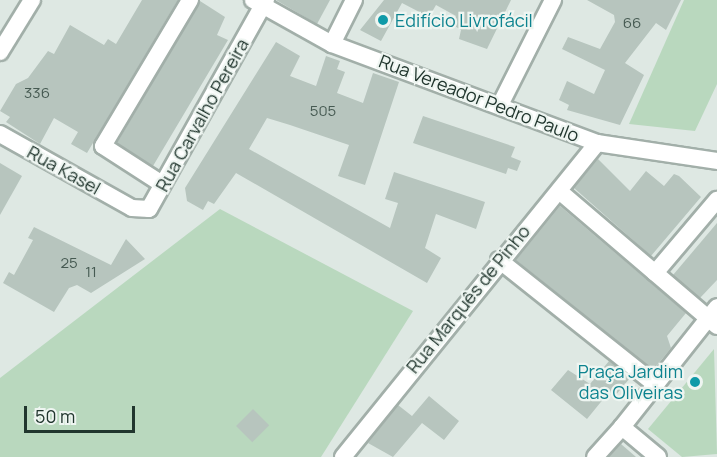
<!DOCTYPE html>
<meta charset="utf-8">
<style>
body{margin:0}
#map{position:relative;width:717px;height:457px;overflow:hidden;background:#dee8e3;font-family:Manrope,sans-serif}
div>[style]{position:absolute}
.green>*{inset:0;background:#b9d8be}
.building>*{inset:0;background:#b7c5be;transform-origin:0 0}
.roads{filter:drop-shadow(2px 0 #a2afa9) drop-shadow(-2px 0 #a2afa9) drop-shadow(0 2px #a2afa9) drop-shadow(0 -2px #a2afa9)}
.street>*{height:16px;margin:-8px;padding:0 8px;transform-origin:8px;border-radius:8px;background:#fff}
.dots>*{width:16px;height:16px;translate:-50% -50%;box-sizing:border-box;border:3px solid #eef5f1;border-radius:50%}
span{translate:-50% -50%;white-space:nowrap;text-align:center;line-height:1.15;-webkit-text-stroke:4.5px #eef5f1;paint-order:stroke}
.number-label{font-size:15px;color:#465a52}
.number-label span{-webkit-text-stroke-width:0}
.culture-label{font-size:18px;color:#0d838f}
.left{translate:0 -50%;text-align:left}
.right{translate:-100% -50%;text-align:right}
.street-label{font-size:18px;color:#21362e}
.scale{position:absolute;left:24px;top:406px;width:111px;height:27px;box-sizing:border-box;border:3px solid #21362e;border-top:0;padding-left:8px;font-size:18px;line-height:21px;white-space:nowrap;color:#21362e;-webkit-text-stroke:4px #eef5f1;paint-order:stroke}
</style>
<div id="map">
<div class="green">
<i style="clip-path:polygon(684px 0,717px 0,717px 84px,695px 131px,629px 124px)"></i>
<i style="clip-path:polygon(220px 209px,413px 311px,321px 457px,0 457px,0 378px)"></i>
<i style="clip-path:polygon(714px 349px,717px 454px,682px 457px,648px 429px)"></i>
</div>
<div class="building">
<i style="clip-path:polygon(142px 0,178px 0,87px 153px,71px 144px,78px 132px,54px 118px,40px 144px,6px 122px,10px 117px,0 111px,16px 84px,28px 78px,48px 51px,54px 54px,70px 25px,104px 45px,108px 39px,116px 44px)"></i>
<i style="clip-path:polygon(276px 0,330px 0,317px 24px)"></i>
<i style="clip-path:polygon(384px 0,511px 0,487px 49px,459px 39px,461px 30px,452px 24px,456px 16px,436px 5px,429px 17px,402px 3px,381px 41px,360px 30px)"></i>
<i style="clip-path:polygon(587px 0,681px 0,666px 30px,656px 23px,625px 63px,644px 75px,620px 125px,567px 110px,569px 105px,559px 100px,567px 81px,594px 94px,605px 70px,562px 49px,568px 37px,600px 49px,615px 22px,614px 15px)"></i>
<i style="clip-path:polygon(200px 1px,225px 17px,217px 35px,228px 40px,153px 166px,117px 143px)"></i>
<i style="clip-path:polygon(276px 42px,300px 56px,290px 76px,316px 86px,326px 56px,340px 61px,337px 69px,345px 72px,337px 93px,363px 103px,373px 73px,399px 82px,365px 185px,338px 176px,349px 145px,290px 125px,267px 118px,249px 149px,390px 228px,398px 203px,385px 199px,394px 172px,485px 202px,476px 229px,436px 214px,425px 248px,441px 258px,427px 283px,236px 173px,214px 204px,208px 201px,203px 210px,187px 201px,185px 188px)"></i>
<i style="clip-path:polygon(423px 116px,515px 147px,511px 157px,521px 161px,517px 171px,508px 168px,506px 174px,413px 143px)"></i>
<i style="clip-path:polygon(598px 159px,630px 191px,646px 171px,664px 186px,674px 174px,679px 176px,701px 197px,651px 256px,574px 188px)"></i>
<i style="clip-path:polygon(0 163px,22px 176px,0 215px)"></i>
<i style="clip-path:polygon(560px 206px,686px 313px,667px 336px,671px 348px,653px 370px,516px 260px)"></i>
<i style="clip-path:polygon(717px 223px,717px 280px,700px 298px,673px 275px)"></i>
<i style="clip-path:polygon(34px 227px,111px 265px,126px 239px,145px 259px,91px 293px,77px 285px,69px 288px,54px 312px,3px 283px,9px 272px,14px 275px,33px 240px,28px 238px)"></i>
<i style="clip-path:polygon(609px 361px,630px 378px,615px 396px,609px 392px,587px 419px,551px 390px,568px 370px,590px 384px)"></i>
<i style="clip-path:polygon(429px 396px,459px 421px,444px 440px,422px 423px,393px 457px,368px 443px,398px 405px,412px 416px)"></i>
<i style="left:253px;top:409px;width:23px;height:24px;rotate:45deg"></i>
<i style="clip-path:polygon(621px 444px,636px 457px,609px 457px)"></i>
</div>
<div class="roads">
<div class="street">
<i style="left:253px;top:0;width:90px;rotate:29.1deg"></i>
<i style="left:332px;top:44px;width:283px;rotate:20.5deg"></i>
<i style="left:597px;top:143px;width:121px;rotate:8.5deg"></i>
<i style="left:332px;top:44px;width:49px;rotate:-63.4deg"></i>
<i style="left:0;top:52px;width:61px;rotate:-58.4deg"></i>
<i style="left:500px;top:105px;width:118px;rotate:-63.2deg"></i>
<i style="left:0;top:134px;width:151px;rotate:29.3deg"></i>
<i style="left:132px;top:208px;width:17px;rotate:3deg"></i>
<i style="left:149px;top:209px;width:240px;rotate:-60.8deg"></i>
<i style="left:162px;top:184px;width:70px;rotate:-147.2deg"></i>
<i style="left:103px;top:146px;width:170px;rotate:-59.2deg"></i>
<i style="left:565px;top:196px;width:200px;rotate:40.5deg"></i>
<i style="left:499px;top:260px;width:201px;rotate:38.5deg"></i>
<i style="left:655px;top:273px;width:96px;rotate:-49.7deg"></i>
<i style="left:343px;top:457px;width:404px;rotate:-51deg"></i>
<i style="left:595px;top:457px;width:40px;rotate:-48deg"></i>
<i style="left:658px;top:457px;width:47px;rotate:-140.2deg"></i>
<i style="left:622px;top:427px;width:153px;rotate:-51.6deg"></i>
</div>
</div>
<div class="dots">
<i style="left:383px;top:20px;background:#0f9aa8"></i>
<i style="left:695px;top:382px;background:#0f9aa8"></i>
</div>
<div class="number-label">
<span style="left:632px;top:23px">66</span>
<span style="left:37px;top:93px">336</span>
<span style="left:323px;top:111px">505</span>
<span style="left:69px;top:263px">25</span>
<span style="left:91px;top:272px">11</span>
</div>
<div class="culture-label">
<span class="left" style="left:395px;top:20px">Edifício Livrofácil</span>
<span class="right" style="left:683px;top:382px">Praça Jardim<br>das Oliveiras</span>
</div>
<div class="street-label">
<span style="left:479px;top:98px;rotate:21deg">Rua Vereador Pedro Paulo</span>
<span style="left:202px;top:115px;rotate:-61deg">Rua Carvalho Pereira</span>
<span style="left:64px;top:170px;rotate:29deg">Rua Kasel</span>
<span style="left:468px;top:299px;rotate:-51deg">Rua Marquês de Pinho</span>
</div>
<div class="scale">50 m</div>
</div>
